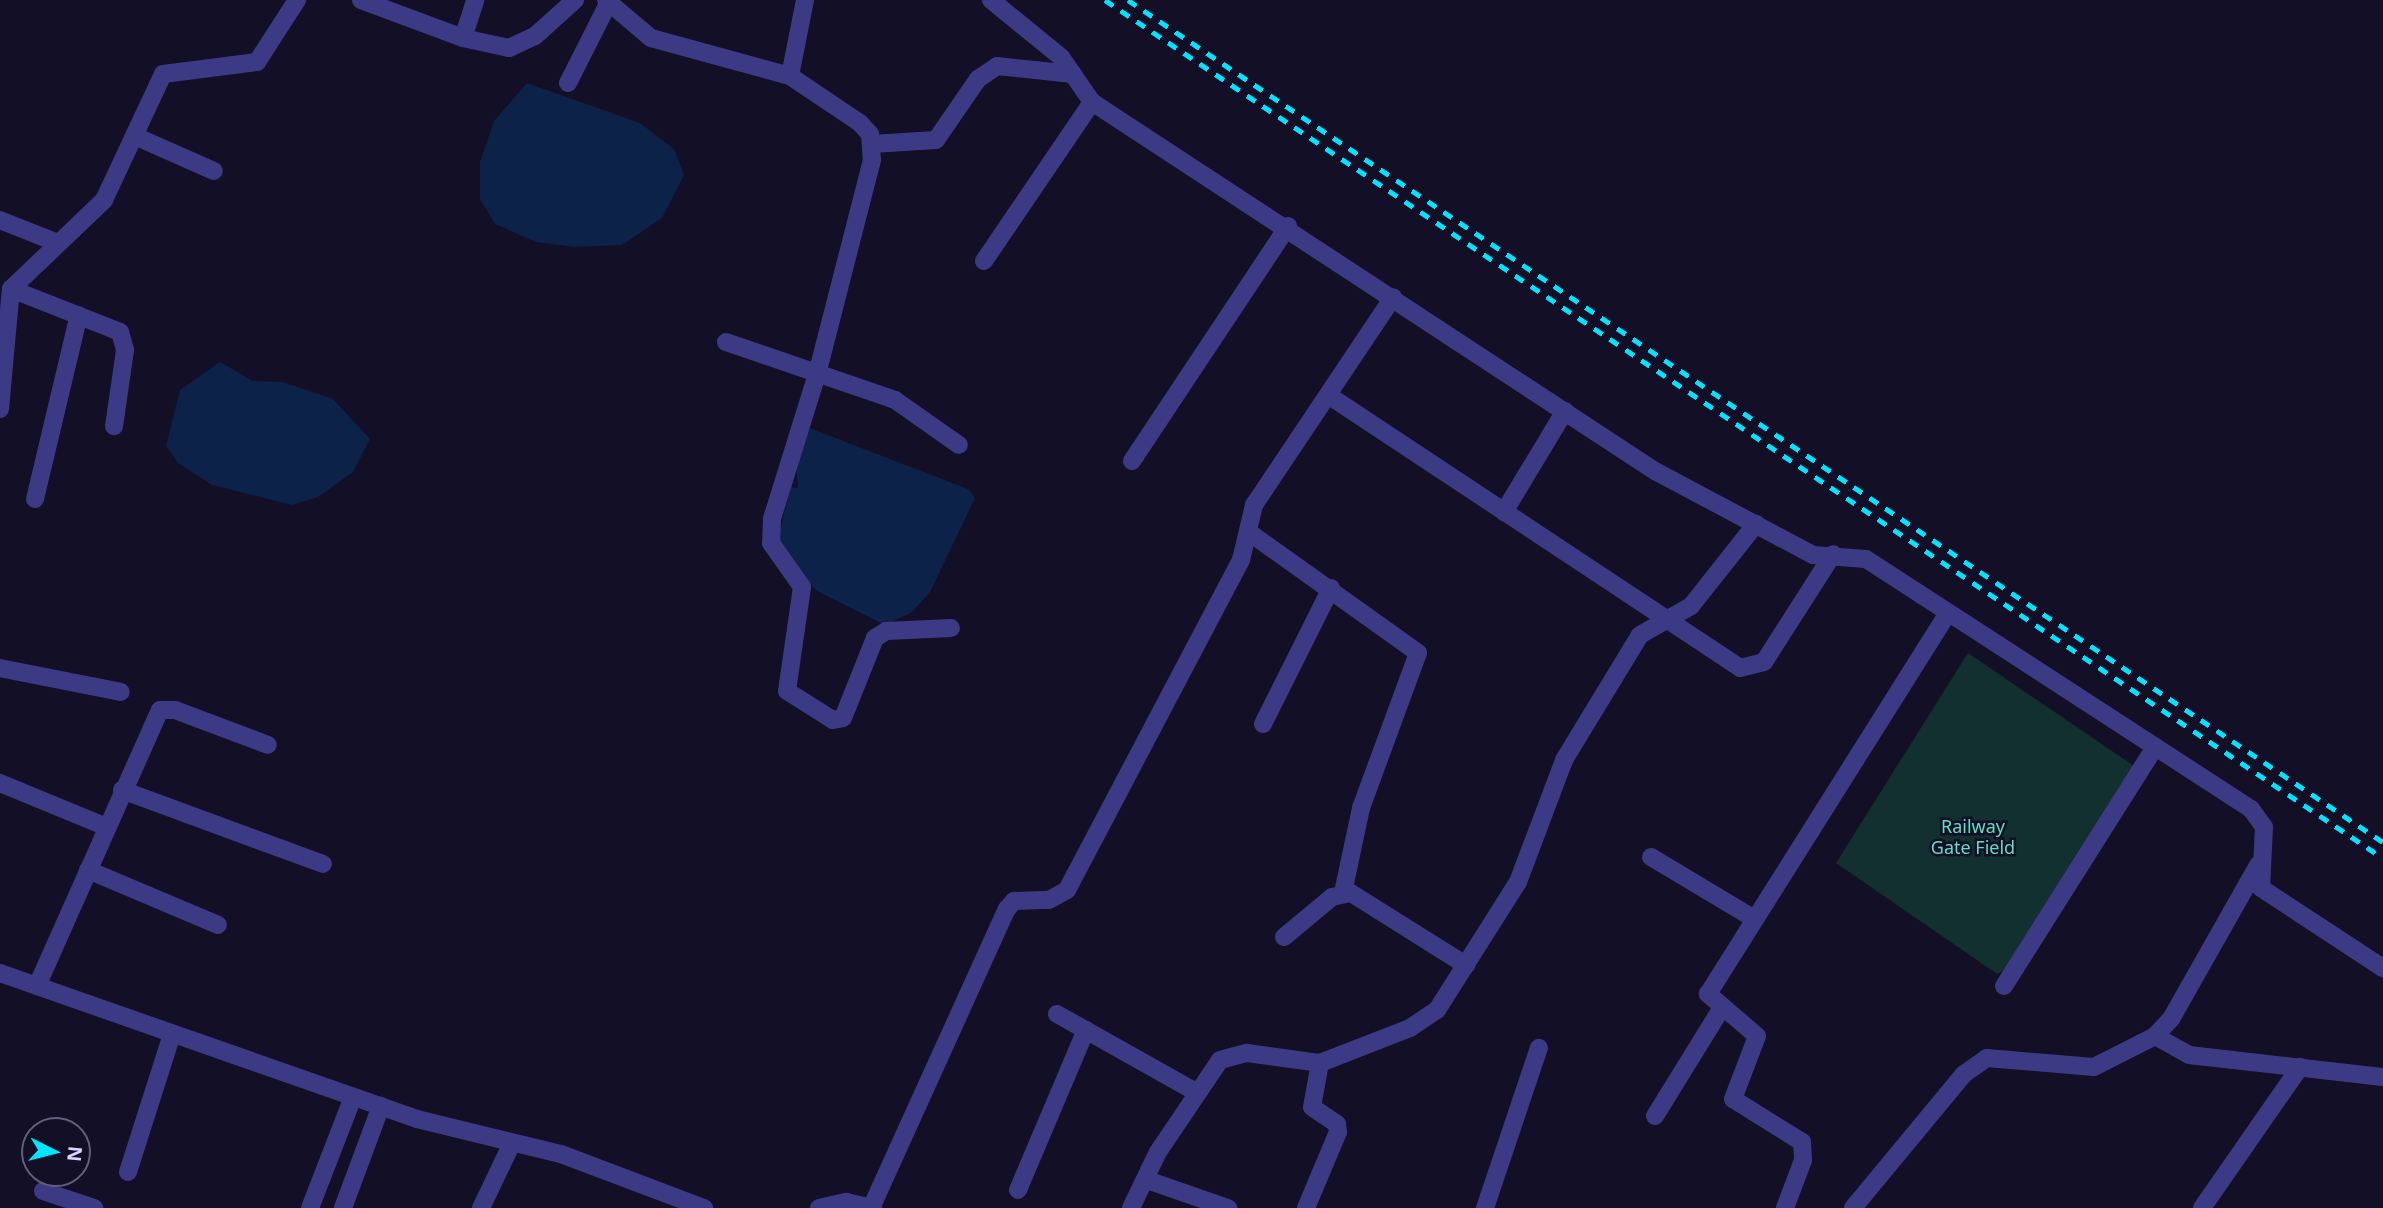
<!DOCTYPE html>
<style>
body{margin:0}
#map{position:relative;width:2383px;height:1208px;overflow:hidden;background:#130f26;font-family:"Noto Sans",sans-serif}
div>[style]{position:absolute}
.green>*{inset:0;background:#12302f}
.water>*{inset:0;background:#0c2248}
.street>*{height:18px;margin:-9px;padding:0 9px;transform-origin:9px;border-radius:9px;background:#3d3a85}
.rail>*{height:5px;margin-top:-2.5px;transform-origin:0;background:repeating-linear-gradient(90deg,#00e5ff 0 10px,transparent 0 19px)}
span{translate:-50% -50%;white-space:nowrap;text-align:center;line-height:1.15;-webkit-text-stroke:5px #130f26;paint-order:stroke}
.park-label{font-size:18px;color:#5fe0c0}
.north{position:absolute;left:21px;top:1117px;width:70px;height:70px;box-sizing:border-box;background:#130f26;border:2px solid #625e7d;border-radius:50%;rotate:96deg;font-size:19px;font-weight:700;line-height:28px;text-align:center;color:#d9d4ff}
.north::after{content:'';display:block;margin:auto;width:24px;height:32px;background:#00e5ff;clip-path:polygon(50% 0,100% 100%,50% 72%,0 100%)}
</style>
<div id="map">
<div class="green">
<i style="clip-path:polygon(1968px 653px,2134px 766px,2010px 967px,1997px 974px,1836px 863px)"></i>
</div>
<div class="water">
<i style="clip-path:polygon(527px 83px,640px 123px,674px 149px,684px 175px,662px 218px,622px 245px,575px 247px,536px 242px,495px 224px,480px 199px,480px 162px,494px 121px)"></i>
<i style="clip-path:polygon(220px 362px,253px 381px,283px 382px,333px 399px,370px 439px,353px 472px,318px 497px,292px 505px,212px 485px,178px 463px,166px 446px,180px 390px)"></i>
<i style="clip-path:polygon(807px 427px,968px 489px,975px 498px,930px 592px,911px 613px,885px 625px,817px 591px,781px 551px,779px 533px,791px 487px,798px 488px,796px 466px)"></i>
</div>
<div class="street">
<i style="left:361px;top:0;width:109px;rotate:20.4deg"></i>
<i style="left:463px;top:38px;width:47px;rotate:12.3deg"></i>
<i style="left:509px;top:48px;width:29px;rotate:-25deg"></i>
<i style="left:535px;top:36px;width:54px;rotate:-42deg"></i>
<i style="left:606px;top:0;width:59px;rotate:40.2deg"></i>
<i style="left:651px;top:38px;width:144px;rotate:15.3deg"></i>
<i style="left:805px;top:0;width:77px;rotate:101.2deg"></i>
<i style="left:790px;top:76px;width:84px;rotate:33.9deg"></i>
<i style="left:860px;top:123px;width:15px;rotate:48deg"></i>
<i style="left:870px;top:134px;width:26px;rotate:86deg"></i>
<i style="left:872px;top:160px;width:218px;rotate:104.4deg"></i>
<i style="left:818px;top:371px;width:155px;rotate:107.3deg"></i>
<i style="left:772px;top:519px;width:24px;rotate:92deg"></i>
<i style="left:771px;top:543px;width:54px;rotate:54.8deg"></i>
<i style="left:802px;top:587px;width:105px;rotate:98.2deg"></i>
<i style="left:787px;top:691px;width:54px;rotate:32.2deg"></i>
<i style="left:833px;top:720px;width:10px;rotate:-11deg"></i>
<i style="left:843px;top:718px;width:86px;rotate:-68.2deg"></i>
<i style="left:875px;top:638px;width:13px;rotate:-32deg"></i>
<i style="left:886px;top:631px;width:65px;rotate:-2.6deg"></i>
<i style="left:991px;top:0;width:90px;rotate:39.2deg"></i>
<i style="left:1061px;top:57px;width:55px;rotate:55.4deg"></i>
<i style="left:1092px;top:102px;width:673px;rotate:33.24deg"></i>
<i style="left:1655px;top:471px;width:179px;rotate:28deg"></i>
<i style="left:1813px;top:555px;width:53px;rotate:4.3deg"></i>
<i style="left:1866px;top:559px;width:459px;rotate:33deg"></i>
<i style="left:2251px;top:809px;width:22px;rotate:54deg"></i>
<i style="left:2264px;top:827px;width:61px;rotate:92.8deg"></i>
<i style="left:2261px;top:888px;width:146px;rotate:33.3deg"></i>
<i style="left:463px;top:38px;width:40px;rotate:-72deg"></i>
<i style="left:568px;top:83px;width:91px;rotate:-63.2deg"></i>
<i style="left:137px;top:137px;width:84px;rotate:23.8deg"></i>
<i style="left:872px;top:144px;width:64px;rotate:-3.6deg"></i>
<i style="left:936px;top:140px;width:74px;rotate:-55.5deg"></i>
<i style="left:978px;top:79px;width:23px;rotate:-34deg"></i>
<i style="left:997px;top:66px;width:76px;rotate:6deg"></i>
<i style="left:0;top:220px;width:62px;rotate:21.6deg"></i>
<i style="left:984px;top:261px;width:192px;rotate:-55.8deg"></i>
<i style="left:11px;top:289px;width:117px;rotate:21.5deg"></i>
<i style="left:120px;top:332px;width:19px;rotate:74deg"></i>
<i style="left:125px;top:350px;width:77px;rotate:98.2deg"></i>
<i style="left:726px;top:342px;width:179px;rotate:18.9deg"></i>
<i style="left:895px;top:400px;width:78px;rotate:35.1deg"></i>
<i style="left:1328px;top:395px;width:494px;rotate:33.5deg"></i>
<i style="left:1740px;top:668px;width:25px;rotate:-14deg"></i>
<i style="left:1764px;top:662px;width:128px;rotate:-57.4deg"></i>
<i style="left:0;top:409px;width:121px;rotate:-84.8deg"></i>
<i style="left:11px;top:289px;width:129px;rotate:-43.7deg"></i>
<i style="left:104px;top:200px;width:139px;rotate:-64.9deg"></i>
<i style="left:163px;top:74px;width:95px;rotate:-7.3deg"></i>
<i style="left:257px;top:62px;width:74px;rotate:-57.2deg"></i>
<i style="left:1132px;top:461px;width:282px;rotate:-56.4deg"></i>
<i style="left:35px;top:499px;width:189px;rotate:-76.6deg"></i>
<i style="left:1504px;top:512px;width:118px;rotate:-58.9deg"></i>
<i style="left:1250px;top:533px;width:206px;rotate:35.5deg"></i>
<i style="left:1418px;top:653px;width:165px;rotate:110.2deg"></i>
<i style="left:1361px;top:808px;width:87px;rotate:102deg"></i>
<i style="left:0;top:668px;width:123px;rotate:11.2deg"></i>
<i style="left:1263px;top:724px;width:152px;rotate:-63.4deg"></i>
<i style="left:0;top:783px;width:116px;rotate:22.4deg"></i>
<i style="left:122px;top:790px;width:214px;rotate:20.2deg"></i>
<i style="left:1651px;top:857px;width:119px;rotate:30.9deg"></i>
<i style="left:88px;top:870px;width:141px;rotate:22.9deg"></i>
<i style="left:1284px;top:937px;width:62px;rotate:-39.8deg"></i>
<i style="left:1332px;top:897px;width:19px;rotate:-12deg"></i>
<i style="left:1351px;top:893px;width:136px;rotate:32.1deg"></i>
<i style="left:0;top:973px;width:442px;rotate:19.3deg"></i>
<i style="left:417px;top:1119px;width:148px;rotate:13.7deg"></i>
<i style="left:561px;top:1154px;width:153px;rotate:20.7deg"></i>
<i style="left:37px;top:986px;width:302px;rotate:-66deg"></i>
<i style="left:160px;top:710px;width:15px"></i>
<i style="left:175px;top:710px;width:99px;rotate:20.6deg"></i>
<i style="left:2004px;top:986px;width:283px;rotate:-57.7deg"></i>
<i style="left:1057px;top:1014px;width:159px;rotate:29.3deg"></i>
<i style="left:2155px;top:1036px;width:39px;rotate:29deg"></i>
<i style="left:2189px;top:1055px;width:195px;rotate:6.5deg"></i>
<i style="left:1655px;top:1116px;width:126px;rotate:-58.3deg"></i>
<i style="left:128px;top:1172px;width:145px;rotate:-72.3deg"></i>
<i style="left:1147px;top:1180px;width:86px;rotate:19.1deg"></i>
<i style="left:1018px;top:1190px;width:174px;rotate:-67deg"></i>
<i style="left:43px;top:1191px;width:54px;rotate:18.4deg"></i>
<i style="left:872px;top:1206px;width:326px;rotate:-65.6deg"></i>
<i style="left:1007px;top:909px;width:11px;rotate:-49deg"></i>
<i style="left:1014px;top:901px;width:35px;rotate:-2deg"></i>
<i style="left:1049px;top:900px;width:21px;rotate:-29deg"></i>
<i style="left:1067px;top:890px;width:373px;rotate:-62.2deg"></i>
<i style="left:1241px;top:560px;width:57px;rotate:-76.7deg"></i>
<i style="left:1254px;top:505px;width:250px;rotate:-56.2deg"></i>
<i style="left:310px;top:1208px;width:119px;rotate:-68.8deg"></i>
<i style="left:343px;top:1208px;width:109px;rotate:-69.6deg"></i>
<i style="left:481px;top:1208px;width:72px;rotate:-64.5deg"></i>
<i style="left:819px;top:1208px;width:28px;rotate:-13deg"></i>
<i style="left:846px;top:1202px;width:28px;rotate:13deg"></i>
<i style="left:1131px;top:1208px;width:62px;rotate:-64.3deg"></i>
<i style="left:1158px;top:1152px;width:111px;rotate:-56deg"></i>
<i style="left:1220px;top:1060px;width:28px;rotate:-15deg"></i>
<i style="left:1247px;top:1053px;width:74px;rotate:7.8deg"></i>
<i style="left:1320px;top:1063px;width:97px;rotate:-21.3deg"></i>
<i style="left:1410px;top:1028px;width:32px;rotate:-34deg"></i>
<i style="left:1437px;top:1010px;width:151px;rotate:-57.7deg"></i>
<i style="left:1518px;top:882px;width:130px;rotate:-69.3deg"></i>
<i style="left:1564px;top:760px;width:146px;rotate:-58.7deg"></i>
<i style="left:1640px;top:635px;width:59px;rotate:-29.6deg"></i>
<i style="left:1691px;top:606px;width:105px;rotate:-51.6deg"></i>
<i style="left:1306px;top:1208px;width:82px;rotate:-67.2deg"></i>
<i style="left:1338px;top:1132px;width:8px;rotate:-97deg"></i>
<i style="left:1337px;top:1124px;width:30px;rotate:-146deg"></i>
<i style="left:1312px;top:1107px;width:45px;rotate:-79.7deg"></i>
<i style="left:1485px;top:1208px;width:169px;rotate:-71.4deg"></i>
<i style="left:1785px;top:1208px;width:51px;rotate:-69.4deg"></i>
<i style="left:1803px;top:1160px;width:18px;rotate:-93deg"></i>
<i style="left:1802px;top:1142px;width:81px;rotate:-148.1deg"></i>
<i style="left:1733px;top:1099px;width:67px;rotate:-69.1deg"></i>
<i style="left:1757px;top:1036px;width:65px;rotate:-139.4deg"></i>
<i style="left:1708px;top:994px;width:450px;rotate:-57.8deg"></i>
<i style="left:1853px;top:1208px;width:174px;rotate:-50.4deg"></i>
<i style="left:1964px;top:1074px;width:28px;rotate:-35deg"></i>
<i style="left:1987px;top:1058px;width:107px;rotate:4.8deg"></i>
<i style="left:2094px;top:1067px;width:68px;rotate:-26.9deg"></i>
<i style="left:2155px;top:1036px;width:23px;rotate:-47deg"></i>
<i style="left:2171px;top:1019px;width:177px;rotate:-60.5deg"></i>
<i style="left:2202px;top:1208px;width:172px;rotate:-55.2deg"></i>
</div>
<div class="rail">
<i style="left:1105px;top:0;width:1539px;rotate:33.88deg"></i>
<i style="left:1128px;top:0;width:1511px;rotate:33.86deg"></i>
</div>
<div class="park-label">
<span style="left:1973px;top:837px">Railway<br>Gate Field</span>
</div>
<div class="north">N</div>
</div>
